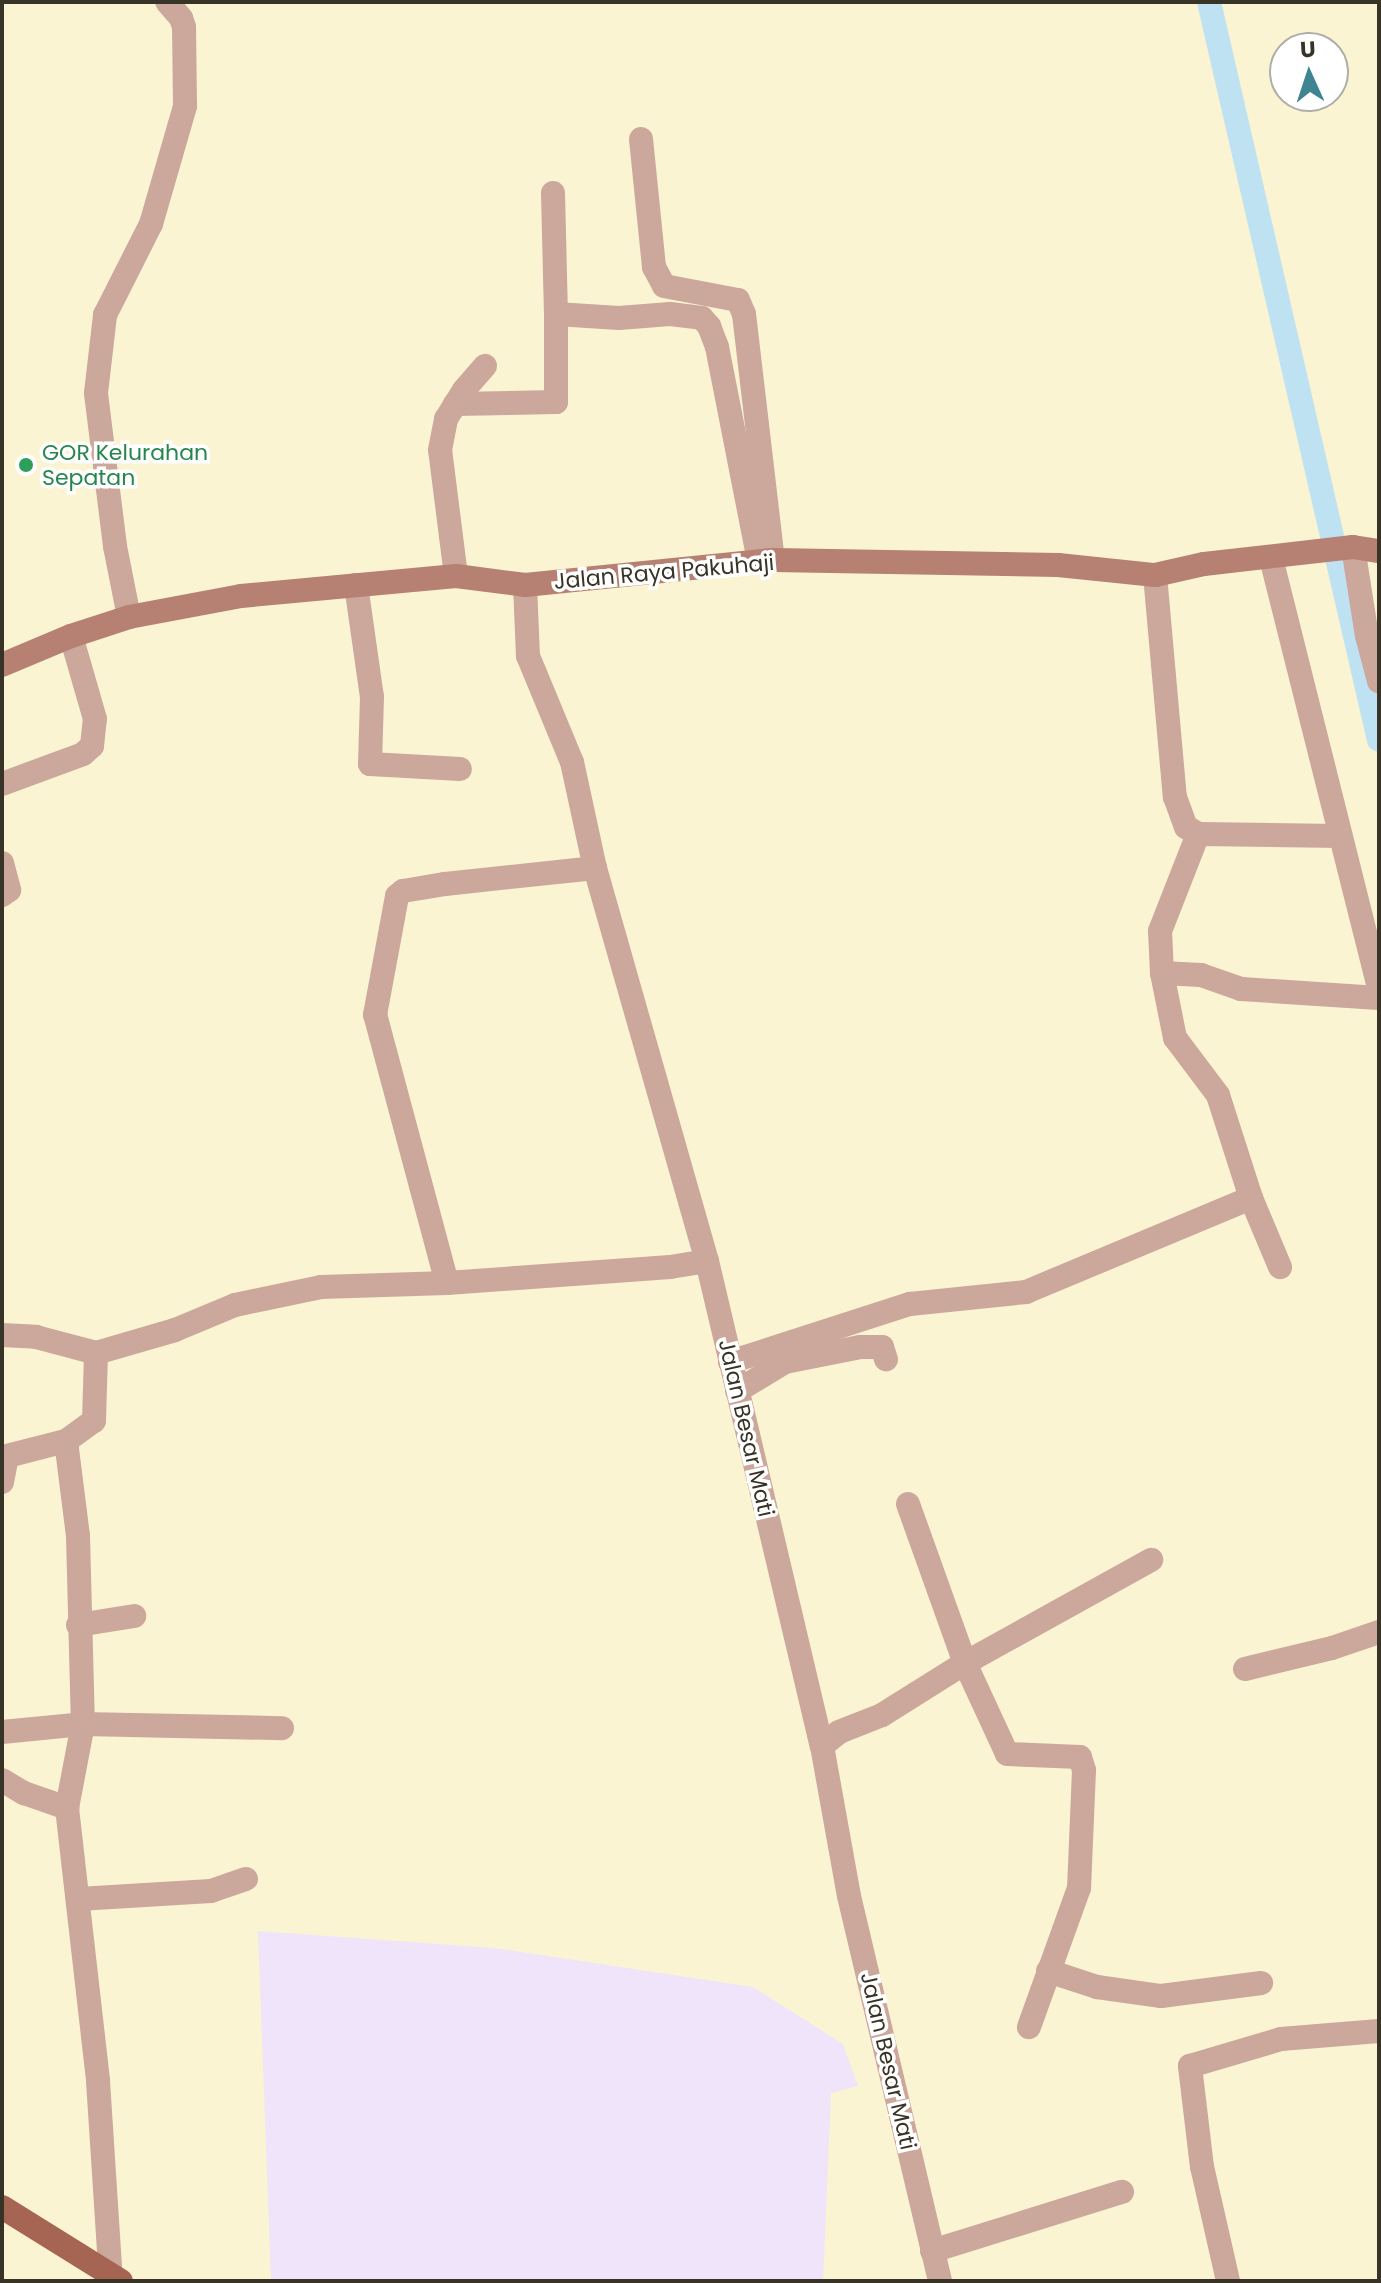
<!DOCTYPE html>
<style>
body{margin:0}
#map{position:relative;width:1381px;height:2283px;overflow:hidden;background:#fbf4d2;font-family:Poppins,sans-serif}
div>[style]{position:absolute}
.industrial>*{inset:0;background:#efe4f9}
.canal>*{height:24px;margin:-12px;padding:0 12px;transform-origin:12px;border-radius:12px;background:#bee2f2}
.street>*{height:24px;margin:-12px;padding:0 12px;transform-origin:12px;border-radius:12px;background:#cca79c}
.secondary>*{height:24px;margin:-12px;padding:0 12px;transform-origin:12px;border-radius:12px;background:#b68172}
.primary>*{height:24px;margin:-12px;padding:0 12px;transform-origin:12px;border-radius:12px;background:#a66553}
.dots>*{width:22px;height:22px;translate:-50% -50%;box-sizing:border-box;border:4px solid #fff;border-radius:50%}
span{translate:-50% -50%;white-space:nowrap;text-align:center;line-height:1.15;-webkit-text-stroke:7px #fff;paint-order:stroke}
.leisure-label{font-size:22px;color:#27864d}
.left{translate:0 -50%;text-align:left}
.street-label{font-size:22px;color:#373427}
.frame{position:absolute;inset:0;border:4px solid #373427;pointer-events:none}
.north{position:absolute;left:1269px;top:32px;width:80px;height:80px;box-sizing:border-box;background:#fff;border:2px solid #afaea9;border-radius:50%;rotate:357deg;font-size:22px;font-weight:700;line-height:32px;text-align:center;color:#373427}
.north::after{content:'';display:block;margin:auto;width:28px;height:36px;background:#3f8491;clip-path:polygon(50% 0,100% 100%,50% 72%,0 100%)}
</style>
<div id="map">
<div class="industrial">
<i style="clip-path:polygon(258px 1931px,494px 1948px,753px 1987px,843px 2044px,858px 2086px,831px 2093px,823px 2281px,271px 2281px)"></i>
</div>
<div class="canal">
<i style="left:1209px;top:2px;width:757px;rotate:77.03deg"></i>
</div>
<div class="street">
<i style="left:641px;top:139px;width:129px;rotate:84.2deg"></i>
<i style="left:654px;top:267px;width:21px;rotate:62deg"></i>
<i style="left:664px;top:286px;width:75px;rotate:10.7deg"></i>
<i style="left:738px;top:300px;width:15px;rotate:67deg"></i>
<i style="left:744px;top:314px;width:241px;rotate:83.3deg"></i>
<i style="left:553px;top:193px;width:121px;rotate:88.6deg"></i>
<i style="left:556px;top:314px;width:63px;rotate:3.6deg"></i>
<i style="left:619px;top:318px;width:51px;rotate:-4.5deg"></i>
<i style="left:670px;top:314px;width:32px;rotate:7deg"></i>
<i style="left:702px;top:318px;width:11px;rotate:49deg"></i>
<i style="left:709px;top:326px;width:22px;rotate:69deg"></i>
<i style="left:717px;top:347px;width:219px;rotate:78.9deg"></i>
<i style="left:455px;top:404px;width:101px;rotate:-1.1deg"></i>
<i style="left:556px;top:402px;width:88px;rotate:-90deg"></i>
<i style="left:1353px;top:547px;width:90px;rotate:81.1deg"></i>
<i style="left:1367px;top:636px;width:47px;rotate:75.1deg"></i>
<i style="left:1271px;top:558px;width:442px;rotate:75.9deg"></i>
<i style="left:1155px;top:575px;width:223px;rotate:84.9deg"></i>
<i style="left:1175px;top:797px;width:32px;rotate:70deg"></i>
<i style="left:1186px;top:827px;width:14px;rotate:30deg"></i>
<i style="left:456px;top:576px;width:127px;rotate:-97.2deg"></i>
<i style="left:440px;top:450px;width:32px;rotate:-79deg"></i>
<i style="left:446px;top:419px;width:34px;rotate:-58deg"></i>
<i style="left:464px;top:390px;width:32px;rotate:-49deg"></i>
<i style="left:356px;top:585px;width:113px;rotate:81.9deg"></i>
<i style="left:372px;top:697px;width:67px;rotate:91.7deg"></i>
<i style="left:370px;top:764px;width:90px;rotate:3.2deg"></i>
<i style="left:525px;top:585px;width:71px;rotate:87.6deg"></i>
<i style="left:528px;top:656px;width:115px;rotate:67.5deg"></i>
<i style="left:572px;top:762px;width:108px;rotate:77.8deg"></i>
<i style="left:595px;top:868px;width:409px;rotate:74.1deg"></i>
<i style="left:707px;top:1261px;width:498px;rotate:76.7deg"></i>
<i style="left:822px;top:1746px;width:152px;rotate:79.8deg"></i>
<i style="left:849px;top:1896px;width:396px;rotate:76.7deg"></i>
<i style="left:129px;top:617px;width:72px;rotate:-101.2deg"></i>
<i style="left:115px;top:546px;width:154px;rotate:-97.1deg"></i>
<i style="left:96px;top:393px;width:79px;rotate:-83.4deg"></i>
<i style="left:105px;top:315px;width:102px;rotate:-63.2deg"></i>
<i style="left:151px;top:224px;width:123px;rotate:-73.9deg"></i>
<i style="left:185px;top:106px;width:79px;rotate:-90.7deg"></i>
<i style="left:184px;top:27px;width:9px;rotate:-108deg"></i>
<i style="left:181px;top:18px;width:21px;rotate:-131deg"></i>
<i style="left:2px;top:784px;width:86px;rotate:-20.3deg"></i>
<i style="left:83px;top:754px;width:12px;rotate:-42deg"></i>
<i style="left:92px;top:746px;width:27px;rotate:-84deg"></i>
<i style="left:95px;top:719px;width:86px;rotate:-106.1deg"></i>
<i style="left:2px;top:863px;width:28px;rotate:75deg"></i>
<i style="left:9px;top:890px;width:9px;rotate:144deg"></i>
<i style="left:1162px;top:973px;width:39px;rotate:3deg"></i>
<i style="left:1201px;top:975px;width:42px;rotate:19.3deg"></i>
<i style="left:1241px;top:989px;width:138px;rotate:3.7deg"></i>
<i style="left:1251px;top:1198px;width:75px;rotate:67.2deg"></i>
<i style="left:447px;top:1283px;width:278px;rotate:-105deg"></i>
<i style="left:375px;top:1015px;width:121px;rotate:-79.5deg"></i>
<i style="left:397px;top:896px;width:8px;rotate:-40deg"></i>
<i style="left:403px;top:891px;width:43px;rotate:-9.5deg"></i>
<i style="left:445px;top:884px;width:151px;rotate:-6.1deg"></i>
<i style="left:2px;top:1335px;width:34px;rotate:3deg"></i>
<i style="left:36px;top:1337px;width:62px;rotate:14.9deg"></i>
<i style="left:730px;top:1362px;width:189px;rotate:-17.9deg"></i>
<i style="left:910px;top:1304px;width:117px;rotate:-5.9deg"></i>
<i style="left:1026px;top:1292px;width:244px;rotate:-22.7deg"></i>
<i style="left:1251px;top:1198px;width:108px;rotate:-107.8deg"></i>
<i style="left:1218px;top:1095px;width:71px;rotate:-127deg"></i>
<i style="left:1175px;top:1038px;width:66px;rotate:-101.3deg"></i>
<i style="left:1162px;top:973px;width:42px;rotate:-92.7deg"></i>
<i style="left:1160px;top:931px;width:104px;rotate:-68.6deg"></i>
<i style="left:1198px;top:834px;width:141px;rotate:0.8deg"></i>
<i style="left:737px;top:1391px;width:56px;rotate:-31.1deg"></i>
<i style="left:785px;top:1362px;width:76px;rotate:-11.3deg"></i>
<i style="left:860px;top:1347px;width:22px"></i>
<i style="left:882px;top:1347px;width:13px;rotate:72deg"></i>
<i style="left:66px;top:1441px;width:96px;rotate:82.8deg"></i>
<i style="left:78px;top:1536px;width:188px;rotate:88.5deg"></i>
<i style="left:83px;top:1724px;width:86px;rotate:100.8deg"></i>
<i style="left:67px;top:1808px;width:275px;rotate:83.5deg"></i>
<i style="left:98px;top:2081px;width:200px;rotate:86.3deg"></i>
<i style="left:2px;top:1482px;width:26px;rotate:-79deg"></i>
<i style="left:7px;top:1456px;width:61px;rotate:-14.3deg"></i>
<i style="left:66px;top:1441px;width:34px;rotate:-36deg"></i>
<i style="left:94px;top:1421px;width:68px;rotate:-88.3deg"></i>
<i style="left:96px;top:1353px;width:82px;rotate:-16.2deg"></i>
<i style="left:175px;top:1330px;width:65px;rotate:-22.6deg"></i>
<i style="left:235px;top:1305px;width:88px;rotate:-11.8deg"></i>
<i style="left:321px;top:1287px;width:126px;rotate:-1.8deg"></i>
<i style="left:447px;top:1283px;width:224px;rotate:-4.1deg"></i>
<i style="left:670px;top:1267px;width:37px;rotate:-9deg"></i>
<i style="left:908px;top:1504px;width:169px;rotate:70.3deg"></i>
<i style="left:965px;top:1663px;width:100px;rotate:65.2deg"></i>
<i style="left:1007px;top:1754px;width:73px;rotate:2.4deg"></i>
<i style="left:1080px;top:1757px;width:14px;rotate:73deg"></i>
<i style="left:1084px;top:1770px;width:118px;rotate:92.4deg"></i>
<i style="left:1079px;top:1888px;width:148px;rotate:109.8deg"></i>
<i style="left:78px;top:1625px;width:57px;rotate:-9.1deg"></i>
<i style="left:1245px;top:1669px;width:89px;rotate:-13.6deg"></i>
<i style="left:1332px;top:1648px;width:50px;rotate:-18.8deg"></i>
<i style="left:2px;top:1732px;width:81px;rotate:-5.6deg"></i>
<i style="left:83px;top:1724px;width:199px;rotate:1.2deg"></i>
<i style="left:822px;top:1746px;width:22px;rotate:-39deg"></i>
<i style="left:839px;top:1732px;width:46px;rotate:-21.6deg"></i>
<i style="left:882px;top:1715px;width:98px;rotate:-32.1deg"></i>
<i style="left:965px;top:1663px;width:213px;rotate:-29deg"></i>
<i style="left:2px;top:1780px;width:26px;rotate:31deg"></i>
<i style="left:24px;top:1793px;width:46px;rotate:19.2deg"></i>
<i style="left:79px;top:1899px;width:132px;rotate:-3.5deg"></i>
<i style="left:211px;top:1891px;width:37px;rotate:-19deg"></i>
<i style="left:1048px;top:1971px;width:52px;rotate:18.1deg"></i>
<i style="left:1097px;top:1987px;width:65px;rotate:8deg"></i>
<i style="left:1161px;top:1996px;width:101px;rotate:-7.4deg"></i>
<i style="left:932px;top:2251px;width:199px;rotate:-17.3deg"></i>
<i style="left:1228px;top:2281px;width:117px;rotate:-102.8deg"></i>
<i style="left:1202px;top:2167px;width:102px;rotate:-96.8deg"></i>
<i style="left:1190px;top:2066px;width:95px;rotate:-16.5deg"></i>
<i style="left:1281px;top:2039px;width:98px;rotate:-4.7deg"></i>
</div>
<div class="secondary">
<i style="left:2px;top:665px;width:75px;rotate:-22.8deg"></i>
<i style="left:71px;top:636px;width:61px;rotate:-18.1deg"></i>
<i style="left:129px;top:617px;width:114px;rotate:-10.6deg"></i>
<i style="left:241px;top:596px;width:216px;rotate:-5.3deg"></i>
<i style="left:456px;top:576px;width:70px;rotate:7.4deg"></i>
<i style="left:525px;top:585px;width:249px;rotate:-5.8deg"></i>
<i style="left:773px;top:560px;width:285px;rotate:1deg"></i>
<i style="left:1058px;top:565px;width:98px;rotate:5.9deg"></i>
<i style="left:1155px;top:575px;width:50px;rotate:-12.7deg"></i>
<i style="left:1204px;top:564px;width:150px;rotate:-6.5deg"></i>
<i style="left:1353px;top:547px;width:26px;rotate:9deg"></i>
</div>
<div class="primary">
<i style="left:2px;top:2207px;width:140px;rotate:31.9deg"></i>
</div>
<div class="dots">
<i style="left:26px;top:465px;background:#2e9e5b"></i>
</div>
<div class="leisure-label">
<span class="left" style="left:42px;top:465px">GOR Kelurahan<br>Sepatan</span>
</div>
<div class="street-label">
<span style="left:664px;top:572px;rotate:-5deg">Jalan Raya Pakuhaji</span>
<span style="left:746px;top:1428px;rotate:77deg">Jalan Besar Mati</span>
<span style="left:888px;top:2061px;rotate:77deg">Jalan Besar Mati</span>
</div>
<div class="frame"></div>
<div class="north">U</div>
</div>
